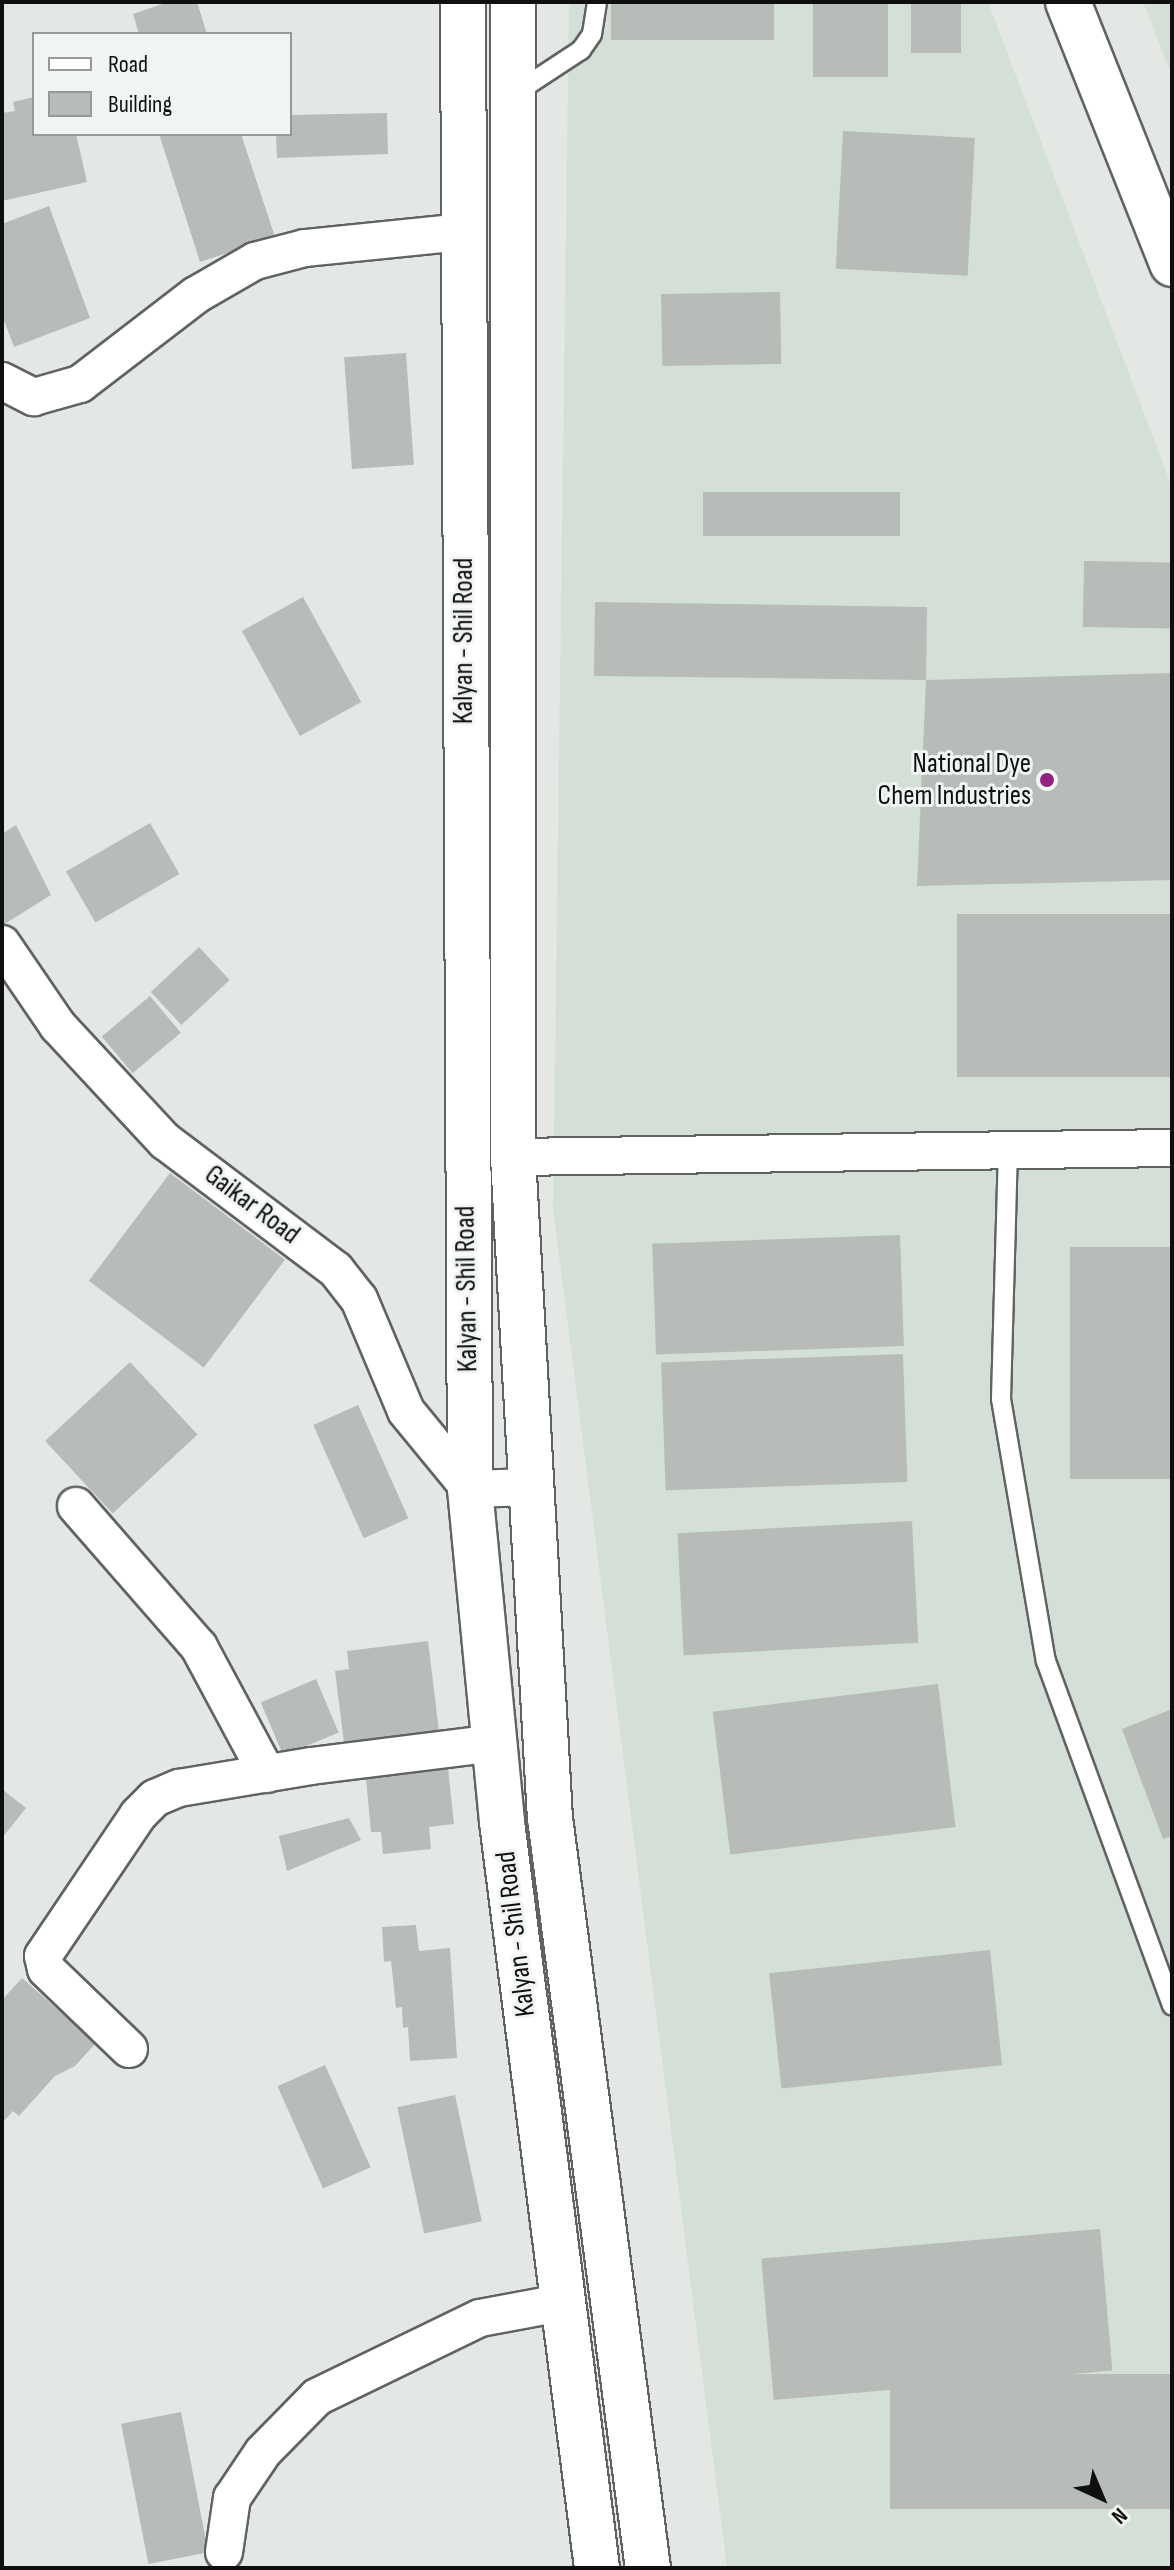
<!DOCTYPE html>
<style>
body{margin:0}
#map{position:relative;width:1174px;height:2570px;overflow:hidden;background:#e4e8e5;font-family:"Sofia Sans Condensed",sans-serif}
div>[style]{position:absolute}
.built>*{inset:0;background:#d4dfd7}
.building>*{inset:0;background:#b8bcb9;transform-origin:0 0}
.roads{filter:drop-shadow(2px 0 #606361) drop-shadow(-2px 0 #606361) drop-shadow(0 2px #606361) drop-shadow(0 -2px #606361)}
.lane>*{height:18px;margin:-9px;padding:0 9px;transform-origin:9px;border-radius:9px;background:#fff}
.street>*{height:36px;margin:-18px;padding:0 18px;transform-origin:18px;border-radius:18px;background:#fff}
.secondary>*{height:44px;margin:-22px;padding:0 22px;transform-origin:22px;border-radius:22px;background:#fff}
.primary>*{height:44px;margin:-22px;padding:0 22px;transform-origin:22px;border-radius:22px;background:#fff}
.dots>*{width:22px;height:22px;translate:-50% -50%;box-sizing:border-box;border:4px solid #f1f5f2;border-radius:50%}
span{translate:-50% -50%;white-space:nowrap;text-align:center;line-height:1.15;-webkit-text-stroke:6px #f1f5f2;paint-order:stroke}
.street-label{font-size:28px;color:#0e0f0e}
.poi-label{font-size:28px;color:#0e0f0e}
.right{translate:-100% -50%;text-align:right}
.frame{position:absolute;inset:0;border:4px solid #0e0f0e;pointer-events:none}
.legend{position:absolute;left:32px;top:32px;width:260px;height:104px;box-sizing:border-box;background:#f1f5f2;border:2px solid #969997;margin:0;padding:10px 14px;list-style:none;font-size:24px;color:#0e0f0e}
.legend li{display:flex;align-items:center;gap:16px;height:40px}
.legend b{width:40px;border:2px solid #969997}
.north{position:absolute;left:1062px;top:2458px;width:80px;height:80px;-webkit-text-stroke:6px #f1f5f2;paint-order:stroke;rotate:136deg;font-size:22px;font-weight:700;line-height:32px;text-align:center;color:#0e0f0e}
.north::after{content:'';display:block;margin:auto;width:28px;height:36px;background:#0e0f0e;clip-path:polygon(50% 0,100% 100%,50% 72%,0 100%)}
</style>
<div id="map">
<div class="built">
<i style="clip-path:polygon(569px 2px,988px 2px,1172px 487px,1172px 2568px,727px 2568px,553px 1208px)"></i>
<i style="clip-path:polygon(1143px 2px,1172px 2px,1172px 76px)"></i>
</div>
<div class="building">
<i style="clip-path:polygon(168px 2px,197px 2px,207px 34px,139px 34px,133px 14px)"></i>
<i style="left:611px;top:2px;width:163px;height:38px"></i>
<i style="left:813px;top:2px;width:75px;height:75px"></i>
<i style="left:911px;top:2px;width:50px;height:51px"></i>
<i style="clip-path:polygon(34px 97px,34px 134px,76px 134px,87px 182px,2px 201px,2px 113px,15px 111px,13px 102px)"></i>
<i style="clip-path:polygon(387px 113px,388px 154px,277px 158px,276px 134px,290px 134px,290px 115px)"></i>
<i style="left:843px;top:131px;width:132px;height:138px;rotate:3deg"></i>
<i style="clip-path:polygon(159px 134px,241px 134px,275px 237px,200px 262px)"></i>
<i style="clip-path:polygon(49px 206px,90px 318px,14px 347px,2px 315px,2px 224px)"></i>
<i style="left:780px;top:292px;width:72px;height:119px;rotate:89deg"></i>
<i style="left:406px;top:353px;width:112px;height:62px;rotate:86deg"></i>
<i style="left:703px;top:492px;width:197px;height:44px"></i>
<i style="left:1084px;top:561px;width:87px;height:66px;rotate:1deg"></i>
<i style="left:303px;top:597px;width:120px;height:70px;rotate:61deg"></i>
<i style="clip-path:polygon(595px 602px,927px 607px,926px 680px,1172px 673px,1172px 880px,917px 886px,926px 680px,594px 676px)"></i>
<i style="left:150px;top:823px;width:59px;height:97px;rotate:60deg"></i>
<i style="clip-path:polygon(16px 825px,51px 895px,3px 925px,2px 834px)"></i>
<i style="left:1172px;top:914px;width:163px;height:215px;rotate:90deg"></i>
<i style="left:199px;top:947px;width:45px;height:66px;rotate:47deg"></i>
<i style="left:150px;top:996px;width:48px;height:63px;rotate:50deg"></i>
<i style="left:170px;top:1173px;width:144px;height:135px;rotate:37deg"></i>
<i style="left:900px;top:1235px;width:111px;height:248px;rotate:88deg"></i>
<i style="left:1172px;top:1247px;width:232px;height:102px;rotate:90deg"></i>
<i style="left:903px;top:1354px;width:128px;height:242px;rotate:88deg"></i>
<i style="left:130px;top:1362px;width:99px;height:116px;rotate:47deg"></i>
<i style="left:358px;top:1405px;width:124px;height:49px;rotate:66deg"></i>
<i style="left:912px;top:1521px;width:122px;height:235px;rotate:87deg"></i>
<i style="clip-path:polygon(428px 1641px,440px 1739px,345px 1751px,335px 1671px,349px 1669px,347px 1651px)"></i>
<i style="left:316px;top:1679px;width:58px;height:60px;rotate:67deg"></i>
<i style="left:938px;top:1684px;width:144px;height:227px;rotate:83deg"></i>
<i style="clip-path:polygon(1172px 1709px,1172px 1836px,1163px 1839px,1122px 1729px)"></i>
<i style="clip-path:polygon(447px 1759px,454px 1824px,429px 1827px,431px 1849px,383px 1854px,381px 1832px,371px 1832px,365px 1768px)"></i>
<i style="clip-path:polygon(2px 1789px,26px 1808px,2px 1838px)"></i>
<i style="clip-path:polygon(349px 1818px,361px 1840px,287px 1871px,279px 1836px)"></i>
<i style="clip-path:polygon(416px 1925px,419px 1951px,450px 1948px,457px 2058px,410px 2061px,408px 2027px,403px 2028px,402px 2007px,396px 2008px,391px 1961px,384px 1962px,382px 1927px)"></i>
<i style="left:990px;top:1950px;width:116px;height:222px;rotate:84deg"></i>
<i style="clip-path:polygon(22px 1978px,96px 2043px,75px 2066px,55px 2076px,19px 2116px,13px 2111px,2px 2123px,2px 2000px)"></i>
<i style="left:325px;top:2065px;width:112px;height:52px;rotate:66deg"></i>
<i style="left:455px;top:2095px;width:129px;height:59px;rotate:78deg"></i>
<i style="left:1100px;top:2229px;width:142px;height:340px;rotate:85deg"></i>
<i style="left:1172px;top:2374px;width:135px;height:282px;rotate:90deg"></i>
<i style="left:181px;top:2412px;width:143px;height:61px;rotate:79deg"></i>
</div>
<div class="roads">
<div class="lane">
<i style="left:517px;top:92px;width:77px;rotate:-33.3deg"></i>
<i style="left:581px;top:50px;width:19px;rotate:-55deg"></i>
<i style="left:592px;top:34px;width:32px;rotate:-81deg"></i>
<i style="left:1008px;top:1148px;width:251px;rotate:91.6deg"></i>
<i style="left:1001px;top:1399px;width:266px;rotate:80.3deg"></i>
<i style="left:1046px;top:1661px;width:367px;rotate:69.9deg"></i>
</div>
<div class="street">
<i style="left:2px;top:381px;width:36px;rotate:27deg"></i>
<i style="left:34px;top:397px;width:48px;rotate:-15.8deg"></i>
<i style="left:80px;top:384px;width:146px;rotate:-37.5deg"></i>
<i style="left:196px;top:295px;width:68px;rotate:-30deg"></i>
<i style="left:255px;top:261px;width:52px;rotate:-14.6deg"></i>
<i style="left:305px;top:248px;width:159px;rotate:-5.8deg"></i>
<i style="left:2px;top:944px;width:99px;rotate:55.7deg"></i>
<i style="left:58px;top:1026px;width:157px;rotate:47.1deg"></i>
<i style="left:165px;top:1141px;width:214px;rotate:37deg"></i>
<i style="left:336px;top:1270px;width:37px;rotate:52deg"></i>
<i style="left:359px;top:1299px;width:121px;rotate:67.2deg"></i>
<i style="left:406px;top:1411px;width:101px;rotate:50.6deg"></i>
<i style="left:470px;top:1489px;width:62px;rotate:-1.8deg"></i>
<i style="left:513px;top:1157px;width:659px;rotate:-0.78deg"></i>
<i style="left:76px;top:1506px;width:187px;rotate:48.9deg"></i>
<i style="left:199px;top:1647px;width:144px;rotate:61.8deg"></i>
<i style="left:129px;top:2049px;width:115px;rotate:-136.1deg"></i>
<i style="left:46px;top:1969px;width:13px;rotate:-103deg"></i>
<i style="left:43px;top:1956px;width:170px;rotate:-56deg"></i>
<i style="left:138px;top:1815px;width:24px;rotate:-45deg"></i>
<i style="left:155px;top:1798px;width:26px;rotate:-23deg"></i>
<i style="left:179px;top:1788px;width:134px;rotate:-9.5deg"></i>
<i style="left:311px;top:1766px;width:185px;rotate:-7.1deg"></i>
<i style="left:224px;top:2552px;width:55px;rotate:-81.6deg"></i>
<i style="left:232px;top:2498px;width:55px;rotate:-56deg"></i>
<i style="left:263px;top:2452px;width:77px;rotate:-45.5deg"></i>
<i style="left:317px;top:2397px;width:181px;rotate:-25.9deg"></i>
<i style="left:480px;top:2318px;width:82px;rotate:-10.5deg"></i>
</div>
<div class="secondary">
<i style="left:1068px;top:2px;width:282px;rotate:68.3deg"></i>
</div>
<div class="primary">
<i style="left:463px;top:2px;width:1487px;rotate:89.73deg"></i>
<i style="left:470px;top:1489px;width:335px;rotate:84.5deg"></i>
<i style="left:502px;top:1822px;width:752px;rotate:82.74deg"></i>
<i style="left:513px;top:2px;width:1155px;rotate:90deg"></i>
<i style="left:513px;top:1157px;width:662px;rotate:86.8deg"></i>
<i style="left:550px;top:1818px;width:756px;rotate:82.56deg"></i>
</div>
</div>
<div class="dots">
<i style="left:1047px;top:780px;background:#922282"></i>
</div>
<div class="street-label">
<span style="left:464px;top:641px;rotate:-90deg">Kalyan - Shil Road</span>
<span style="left:252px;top:1205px;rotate:37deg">Gaikar Road</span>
<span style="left:467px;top:1289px;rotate:-91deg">Kalyan - Shil Road</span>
<span style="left:516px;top:1934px;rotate:-97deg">Kalyan - Shil Road</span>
</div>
<div class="poi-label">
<span class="right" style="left:1031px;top:780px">National Dye<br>Chem Industries</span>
</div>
<div class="frame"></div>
<ul class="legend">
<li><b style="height:10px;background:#fff"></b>Road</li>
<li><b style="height:22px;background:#b8bcb9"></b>Building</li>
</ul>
<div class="north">N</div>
</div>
